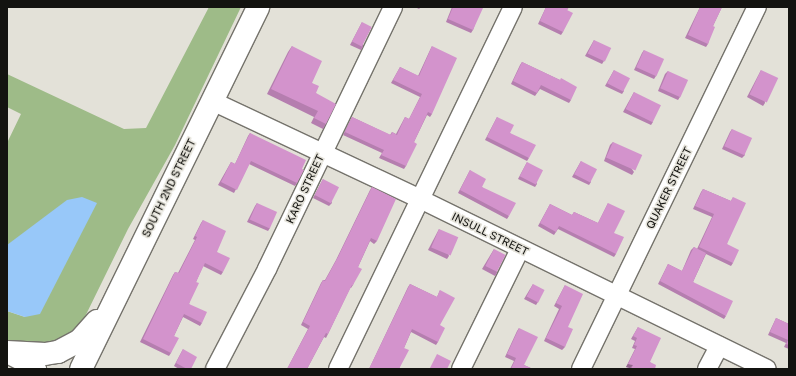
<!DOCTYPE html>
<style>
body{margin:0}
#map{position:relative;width:796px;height:376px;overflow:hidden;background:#e3e1d8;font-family:"Golos Text",sans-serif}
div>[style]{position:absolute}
.green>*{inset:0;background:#9ebb88}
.water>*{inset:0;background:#98c8f9}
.roads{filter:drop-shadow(1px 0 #75736c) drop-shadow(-1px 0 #75736c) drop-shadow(0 1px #75736c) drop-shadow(0 -1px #75736c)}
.minor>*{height:18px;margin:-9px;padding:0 9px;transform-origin:9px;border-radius:9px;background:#fff}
.major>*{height:22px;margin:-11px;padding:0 11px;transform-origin:11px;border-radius:11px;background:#fff}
.wall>*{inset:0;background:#b57eaf}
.shaded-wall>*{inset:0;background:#94678f}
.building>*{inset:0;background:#d393cc;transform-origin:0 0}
span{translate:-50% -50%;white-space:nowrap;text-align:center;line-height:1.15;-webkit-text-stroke:3px #e3e1d8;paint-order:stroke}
.street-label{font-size:11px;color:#131310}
.frame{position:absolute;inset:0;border:8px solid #131310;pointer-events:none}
</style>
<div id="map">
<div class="green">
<i style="clip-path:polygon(209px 7px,241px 7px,175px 145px,128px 229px,76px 335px,64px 344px,7px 342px,7px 311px,25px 317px,8px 244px,7px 245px,7px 143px,21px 114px,7px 107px,7px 74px,124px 129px,146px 128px)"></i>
</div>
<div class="water">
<i style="clip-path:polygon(82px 197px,97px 203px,40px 314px,25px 317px,7px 311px,7px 245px,67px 200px)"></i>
</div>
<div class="roads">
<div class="minor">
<i style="left:212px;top:101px;width:230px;rotate:25.2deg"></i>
<i style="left:420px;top:199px;width:386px;rotate:26.1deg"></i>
<i style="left:7px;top:354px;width:34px;rotate:27deg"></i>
<i style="left:215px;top:369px;width:113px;rotate:-62.5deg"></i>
<i style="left:267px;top:269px;width:291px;rotate:-64.3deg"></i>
<i style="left:338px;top:369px;width:402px;rotate:-64.2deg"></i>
<i style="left:461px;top:369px;width:134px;rotate:-63.8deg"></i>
<i style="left:581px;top:369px;width:403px;rotate:-64.1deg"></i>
<i style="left:707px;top:369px;width:26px;rotate:-62deg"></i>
</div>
<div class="major">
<i style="left:7px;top:352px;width:38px;rotate:3deg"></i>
<i style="left:45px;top:354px;width:13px;rotate:-9deg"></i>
<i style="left:58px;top:352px;width:24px;rotate:-28deg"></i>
<i style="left:79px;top:341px;width:27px;rotate:-48deg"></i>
<i style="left:81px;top:369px;width:403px;rotate:-63.9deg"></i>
</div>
</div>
<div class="wall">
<i style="clip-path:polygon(415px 7px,421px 7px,419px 9px)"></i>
<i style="clip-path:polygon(452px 7px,481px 7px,473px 30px,471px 33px,446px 22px)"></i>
<i style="clip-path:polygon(546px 7px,569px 7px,567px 10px,563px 32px,561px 35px,538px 24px)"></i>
<i style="clip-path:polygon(700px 7px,722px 7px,713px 26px,708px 44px,706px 47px,685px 38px)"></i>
<i style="clip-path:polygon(362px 22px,363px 47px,361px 50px,350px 45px)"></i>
<i style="clip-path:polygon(594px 40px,604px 61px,602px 64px,585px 56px)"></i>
<i style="clip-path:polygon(292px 46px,312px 83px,316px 93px,326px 124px,323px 129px,311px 123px,314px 117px,267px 94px,288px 52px)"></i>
<i style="clip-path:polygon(432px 46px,432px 114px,430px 117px,427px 115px,414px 142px,406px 166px,404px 169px,379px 158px,382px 153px,343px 135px,352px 117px,390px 135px,392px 132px,396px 134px,405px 117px,409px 119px,420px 97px,391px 83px,400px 67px,418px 76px,430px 50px)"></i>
<i style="clip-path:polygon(644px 50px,656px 76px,654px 79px,634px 70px,642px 53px)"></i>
<i style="clip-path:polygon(522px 62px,560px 80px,571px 100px,569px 103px,540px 89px,535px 96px,511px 84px,520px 65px)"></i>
<i style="clip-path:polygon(614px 70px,624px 91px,622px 94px,605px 86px)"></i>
<i style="clip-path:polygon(761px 70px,765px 103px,763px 106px,747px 97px)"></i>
<i style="clip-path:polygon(668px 71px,680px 97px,678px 100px,658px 91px,665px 74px)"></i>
<i style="clip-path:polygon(634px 92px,653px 122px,651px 125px,623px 112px)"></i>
<i style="clip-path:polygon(497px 117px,510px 133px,529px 158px,527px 161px,485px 140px)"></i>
<i style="clip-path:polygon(732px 129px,745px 155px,742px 158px,722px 149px,730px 132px)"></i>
<i style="clip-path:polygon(250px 133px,302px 169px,297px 183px,295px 186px,249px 164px,234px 193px,218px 185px,231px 162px,235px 164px,248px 136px)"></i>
<i style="clip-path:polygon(613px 142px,634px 172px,632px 175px,604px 161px,610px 145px)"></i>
<i style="clip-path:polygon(581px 161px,591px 182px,589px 185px,572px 177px)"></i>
<i style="clip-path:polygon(527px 162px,537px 184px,535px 187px,518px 179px)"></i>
<i style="clip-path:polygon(470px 170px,482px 187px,509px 216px,507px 219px,458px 193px)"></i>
<i style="clip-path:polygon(323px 179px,332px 203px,329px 206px,313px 198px)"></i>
<i style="clip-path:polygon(372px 187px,377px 241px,374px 244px,370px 241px,358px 267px,353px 285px,351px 288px,350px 288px,328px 334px,326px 338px,324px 337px,307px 369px,287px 369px,308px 329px,301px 325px,321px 283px,323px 280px,325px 280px,336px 260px,370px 190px)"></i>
<i style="clip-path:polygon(703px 189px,731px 201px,733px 197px,727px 244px,733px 263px,731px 266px,706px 254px,693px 282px,726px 316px,724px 319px,658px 284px,668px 264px,682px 271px,691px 250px,694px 247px,697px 249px,712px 217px,693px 209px,701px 192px)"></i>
<i style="clip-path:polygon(257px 203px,270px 228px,268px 231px,247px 222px,255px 206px)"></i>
<i style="clip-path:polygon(608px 203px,614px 233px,616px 254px,614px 257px,558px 229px,554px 235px,538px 226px,550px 204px,572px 215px,574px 212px,598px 223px)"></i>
<i style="clip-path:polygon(203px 220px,217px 252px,223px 272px,221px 275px,203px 266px,196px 282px,189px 304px,202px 323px,200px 326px,183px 317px,174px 336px,171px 353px,169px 356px,140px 342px,173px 275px,175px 272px,178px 273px,195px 240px,193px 239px,201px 223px)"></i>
<i style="clip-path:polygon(439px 229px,449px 256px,447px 259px,428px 250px)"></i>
<i style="clip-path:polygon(494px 249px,497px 273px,495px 276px,482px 269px)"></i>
<i style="clip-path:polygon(410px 284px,437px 297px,440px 290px,440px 325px,438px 342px,436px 345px,411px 332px,404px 348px,399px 369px,369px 369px,408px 287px)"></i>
<i style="clip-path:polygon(533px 284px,538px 302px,536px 305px,524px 299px)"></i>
<i style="clip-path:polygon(565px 285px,568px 327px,565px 347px,562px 350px,544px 341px,559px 309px,554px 306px)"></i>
<i style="clip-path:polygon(776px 318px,789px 324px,789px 349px,784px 347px,786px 343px,768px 335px)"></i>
<i style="clip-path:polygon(638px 327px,650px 362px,655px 369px,630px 369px,630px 368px,626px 367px,635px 349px,632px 348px,635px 341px,631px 339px)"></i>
<i style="clip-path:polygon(519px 328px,524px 365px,533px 369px,510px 369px,514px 361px,505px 357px,517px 331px)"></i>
<i style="clip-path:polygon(183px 349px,191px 369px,179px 369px,174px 366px)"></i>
</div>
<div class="shaded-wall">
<i style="clip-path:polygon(628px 364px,633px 365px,630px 368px,626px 367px)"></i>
</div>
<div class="building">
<i style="clip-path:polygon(453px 7px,481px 7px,483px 8px,473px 30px,448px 19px)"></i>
<i style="clip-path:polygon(546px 7px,569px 7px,567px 10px,573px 13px,563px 32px,540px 21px)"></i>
<i style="clip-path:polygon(700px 7px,722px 7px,713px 26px,715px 27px,708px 44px,688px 35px)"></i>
<i style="left:362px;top:22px;width:11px;height:22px;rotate:27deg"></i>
<i style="left:594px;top:40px;width:19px;height:15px;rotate:25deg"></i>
<i style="clip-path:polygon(292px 46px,322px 61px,312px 83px,319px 86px,316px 93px,336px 104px,326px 124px,314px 118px,318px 111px,271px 89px)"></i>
<i style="clip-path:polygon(432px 46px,457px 58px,432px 114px,428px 112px,414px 142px,417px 144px,406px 166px,381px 155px,384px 150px,345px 132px,352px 117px,391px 135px,392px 132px,397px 135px,405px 117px,409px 119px,422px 94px,393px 80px,400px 67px,419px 76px)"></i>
<i style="left:644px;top:50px;width:22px;height:19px;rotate:24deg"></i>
<i style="clip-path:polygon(522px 62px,560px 80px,561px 78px,577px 87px,571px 100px,541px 85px,537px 93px,513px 81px)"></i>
<i style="left:614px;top:70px;width:18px;height:15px;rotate:27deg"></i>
<i style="left:761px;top:70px;width:19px;height:27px;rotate:25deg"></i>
<i style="left:668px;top:71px;width:22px;height:19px;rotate:24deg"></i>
<i style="left:634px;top:92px;width:30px;height:19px;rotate:26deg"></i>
<i style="clip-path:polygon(497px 117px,514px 125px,510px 133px,536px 145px,529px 158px,487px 137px)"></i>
<i style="left:732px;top:129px;width:22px;height:19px;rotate:24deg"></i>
<i style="clip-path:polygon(250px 133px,306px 160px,302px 169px,304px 170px,297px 183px,251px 161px,237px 190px,221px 182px,231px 162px,235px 164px)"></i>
<i style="left:613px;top:142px;width:32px;height:17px;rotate:24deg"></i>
<i style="left:581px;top:161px;width:18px;height:15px;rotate:27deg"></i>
<i style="left:527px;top:162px;width:18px;height:16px;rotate:27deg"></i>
<i style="clip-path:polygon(470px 170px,486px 179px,482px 187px,516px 203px,509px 216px,460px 190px)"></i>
<i style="left:323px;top:179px;width:18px;height:18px;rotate:27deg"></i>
<i style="clip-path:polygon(372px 187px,396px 199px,377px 241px,371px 238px,358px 267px,362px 269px,353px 285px,352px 285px,328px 334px,326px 333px,307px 369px,287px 369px,310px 326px,303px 322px,323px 280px,325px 281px,338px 257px)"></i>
<i style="clip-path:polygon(703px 189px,731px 201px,733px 197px,746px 203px,727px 244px,739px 250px,733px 263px,699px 247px,714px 214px,695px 206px)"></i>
<i style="left:257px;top:203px;width:22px;height:18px;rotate:24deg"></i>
<i style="clip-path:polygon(608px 203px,625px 211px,614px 233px,624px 237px,616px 254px,559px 226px,556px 232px,540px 223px,550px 204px,572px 215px,574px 212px,598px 223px)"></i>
<i style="clip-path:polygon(203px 220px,226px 231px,217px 252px,230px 258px,223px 272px,205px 263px,196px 282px,199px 283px,189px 304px,207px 312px,202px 323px,184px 314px,174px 336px,179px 338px,171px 353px,143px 339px,175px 272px,179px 273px,197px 237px,195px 236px)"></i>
<i style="left:439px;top:229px;width:21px;height:20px;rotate:23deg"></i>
<i style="clip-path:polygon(694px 247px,706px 253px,693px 282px,733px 301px,726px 316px,660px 281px,668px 264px,682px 271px)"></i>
<i style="left:494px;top:249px;width:13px;height:19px;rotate:27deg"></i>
<i style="clip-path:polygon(410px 284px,437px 297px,440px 290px,455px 298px,440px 325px,445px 328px,438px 342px,412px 329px,404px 348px,409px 350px,399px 369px,369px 369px)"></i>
<i style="left:533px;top:284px;width:13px;height:14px;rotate:27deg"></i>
<i style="clip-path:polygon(565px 285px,583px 294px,568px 327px,573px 329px,565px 347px,546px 338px,562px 306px,556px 303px)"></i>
<i style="clip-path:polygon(776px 318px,789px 324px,789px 345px,786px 344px,788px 340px,770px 332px)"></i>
<i style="clip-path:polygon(638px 327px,661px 338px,650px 362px,656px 365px,655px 369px,631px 369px,633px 365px,628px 364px,637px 346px,634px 345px,637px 338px,633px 336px)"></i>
<i style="clip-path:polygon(519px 328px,538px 337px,524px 365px,533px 369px,511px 369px,516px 358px,507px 354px)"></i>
<i style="clip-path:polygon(183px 349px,197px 357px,191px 369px,187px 369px,176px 363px)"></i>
<i style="clip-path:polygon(437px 354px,451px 361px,447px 369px,431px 369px,430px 368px)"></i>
</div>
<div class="street-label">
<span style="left:169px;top:188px;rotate:-64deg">SOUTH 2ND STREET</span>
<span style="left:669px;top:188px;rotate:-64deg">QUAKER STREET</span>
<span style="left:305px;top:189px;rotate:-65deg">KARO STREET</span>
<span style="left:490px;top:234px;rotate:26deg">INSULL STREET</span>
</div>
<div class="frame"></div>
</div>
